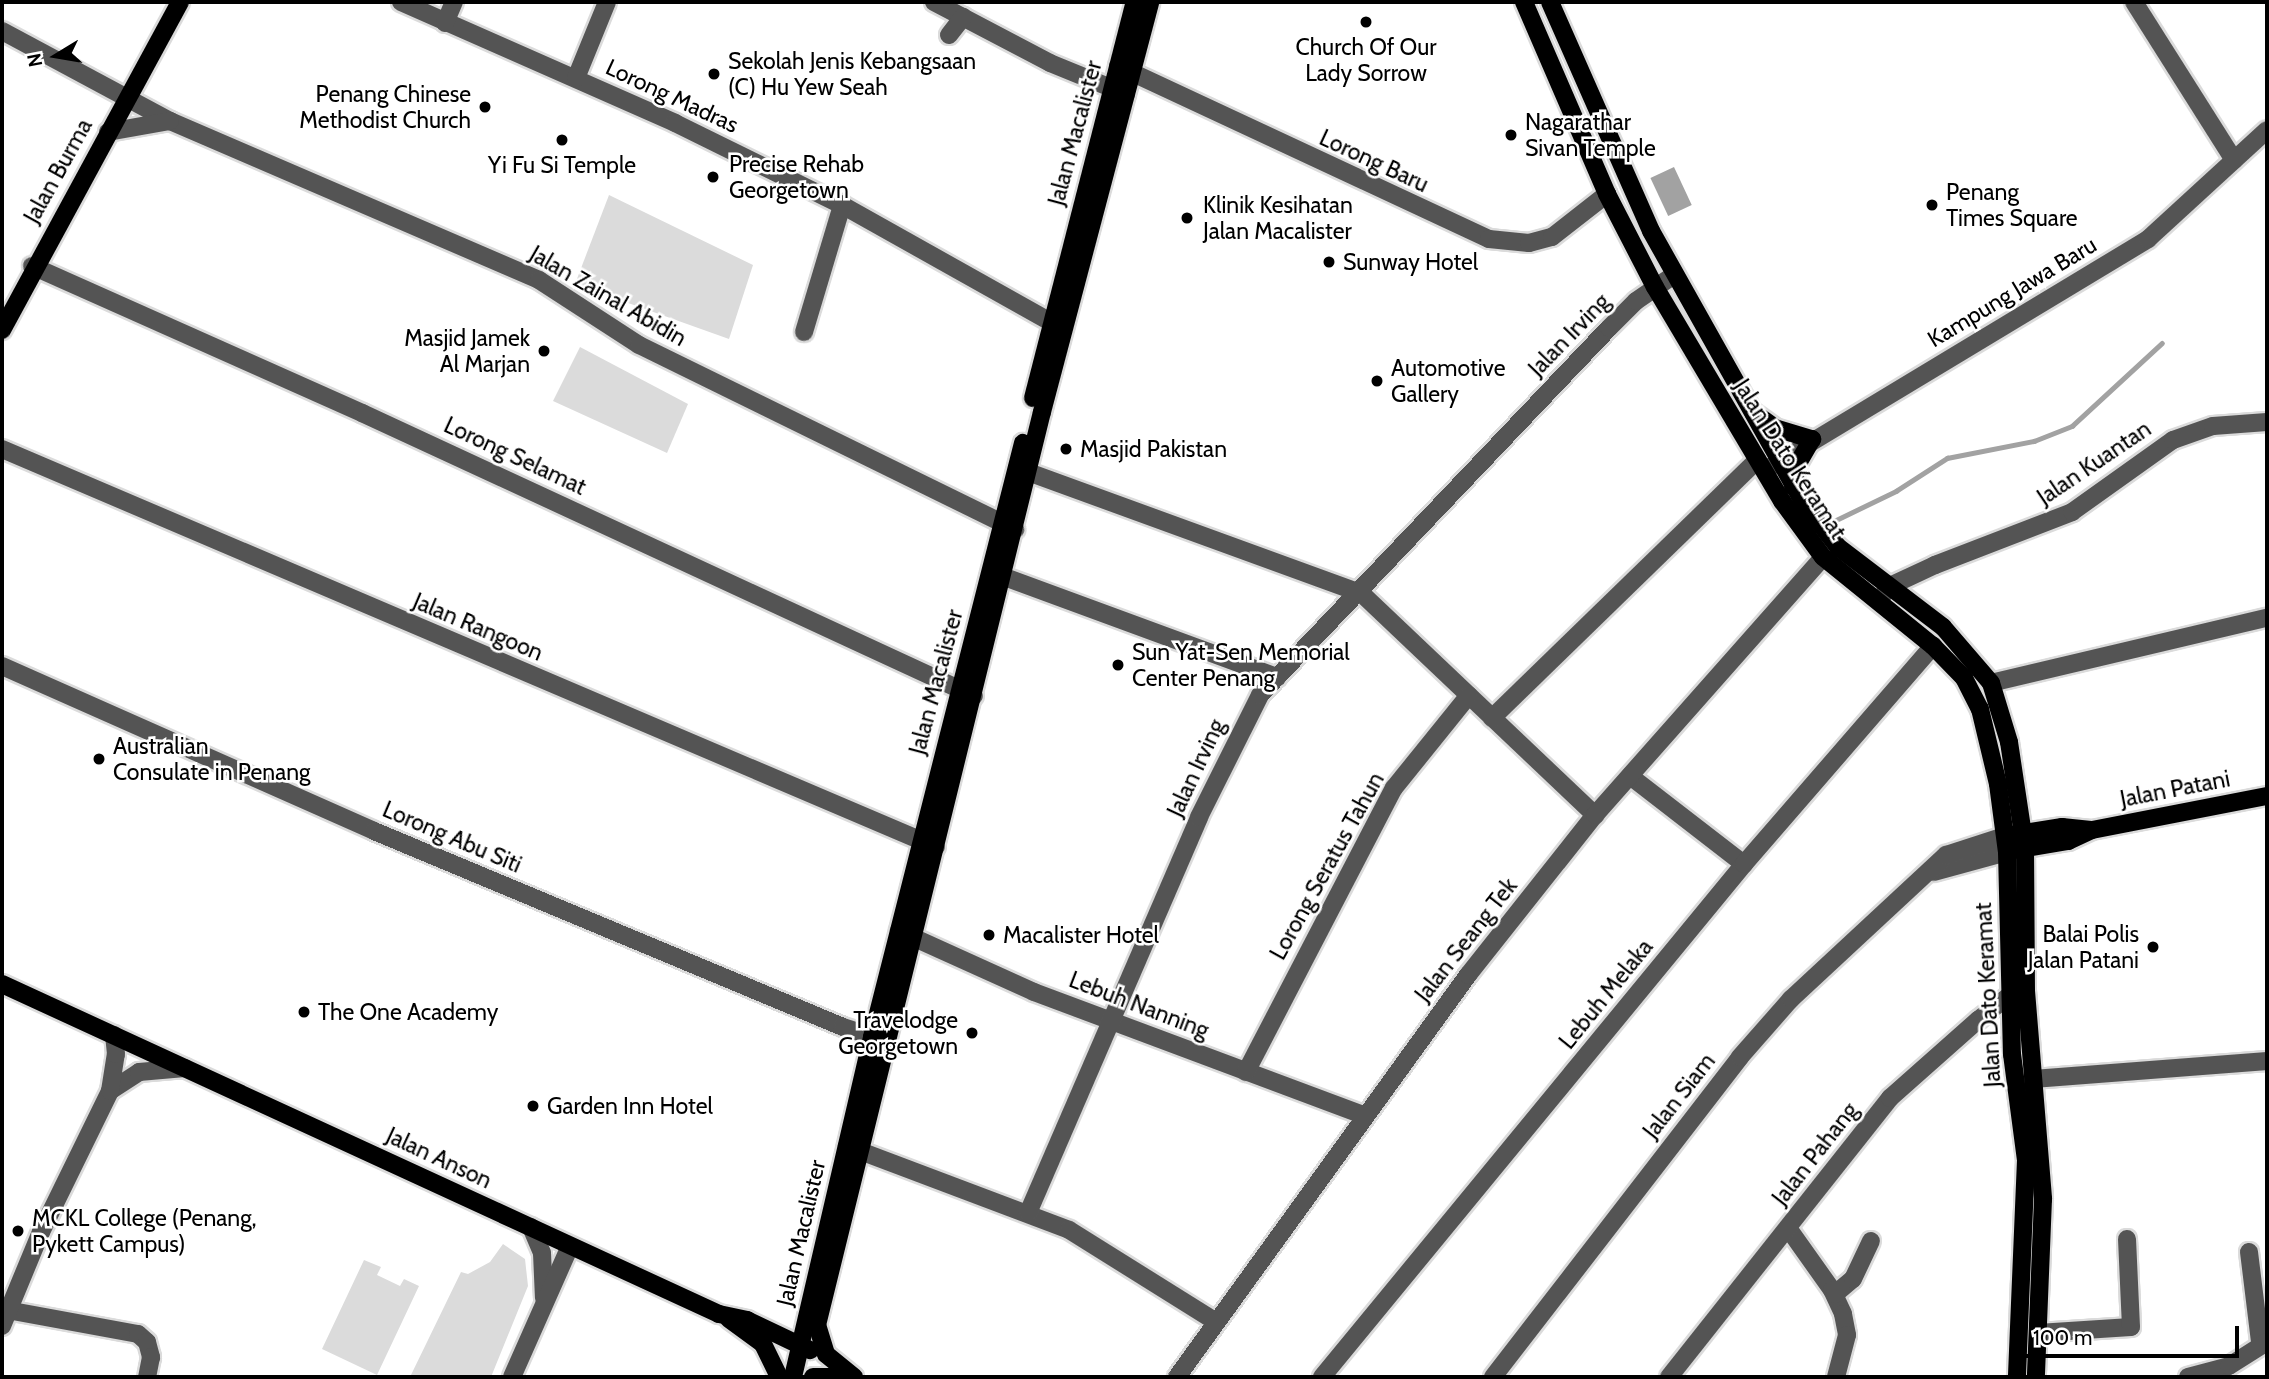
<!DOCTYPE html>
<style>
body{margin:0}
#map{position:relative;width:2269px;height:1379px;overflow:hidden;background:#fff;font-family:Cabin,sans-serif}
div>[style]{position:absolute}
.green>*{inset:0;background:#dbdbdb}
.water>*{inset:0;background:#a2a2a2;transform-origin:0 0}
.stream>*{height:4.5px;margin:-2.25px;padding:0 2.25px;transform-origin:2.25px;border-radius:2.25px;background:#a2a2a2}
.roads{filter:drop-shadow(2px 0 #dbdbdb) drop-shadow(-2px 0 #dbdbdb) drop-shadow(0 2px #dbdbdb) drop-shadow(0 -2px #dbdbdb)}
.minor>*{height:18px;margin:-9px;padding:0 9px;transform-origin:9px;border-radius:9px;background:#545454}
.major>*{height:18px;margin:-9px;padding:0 9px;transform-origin:9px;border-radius:9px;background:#000}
.dots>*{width:19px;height:19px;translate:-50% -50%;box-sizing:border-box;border:4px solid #fff;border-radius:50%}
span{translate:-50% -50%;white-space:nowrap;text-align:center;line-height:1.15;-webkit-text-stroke:5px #fff;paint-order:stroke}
.poi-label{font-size:23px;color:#000}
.left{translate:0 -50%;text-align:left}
.right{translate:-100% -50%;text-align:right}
.street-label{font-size:23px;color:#000}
.frame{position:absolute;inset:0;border:4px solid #000;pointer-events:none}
.north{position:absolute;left:21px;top:21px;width:70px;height:70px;-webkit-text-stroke:5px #fff;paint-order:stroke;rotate:259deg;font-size:19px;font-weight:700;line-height:28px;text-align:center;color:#000}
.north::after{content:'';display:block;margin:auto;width:24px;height:32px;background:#000;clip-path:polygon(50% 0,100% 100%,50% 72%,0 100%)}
.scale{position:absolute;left:2020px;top:1326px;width:219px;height:32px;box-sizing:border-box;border:4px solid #000;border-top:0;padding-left:9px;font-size:21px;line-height:24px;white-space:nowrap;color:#000;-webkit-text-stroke:5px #fff;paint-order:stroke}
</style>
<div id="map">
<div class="green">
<i style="clip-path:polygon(609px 195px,753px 265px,729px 339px,575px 284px)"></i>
<i style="clip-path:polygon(580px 347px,688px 404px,667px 453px,553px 401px)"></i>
<i style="clip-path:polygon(503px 1244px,525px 1259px,528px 1286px,491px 1377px,410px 1377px,461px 1272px,468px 1274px,490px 1262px)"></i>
<i style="clip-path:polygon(364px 1260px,381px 1267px,377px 1275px,400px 1286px,404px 1279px,419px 1286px,377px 1375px,322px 1349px)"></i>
</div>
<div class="water">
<i style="left:1674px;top:167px;width:42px;height:26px;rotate:65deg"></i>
</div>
<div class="stream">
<i style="left:1834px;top:521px;width:69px;rotate:-25.8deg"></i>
<i style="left:1896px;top:491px;width:61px;rotate:-32.9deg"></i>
<i style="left:1947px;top:458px;width:89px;rotate:-11.1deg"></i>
<i style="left:2034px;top:441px;width:41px;rotate:-21.5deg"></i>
<i style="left:2072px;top:426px;width:122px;rotate:-42.7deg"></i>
</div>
<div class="roads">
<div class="minor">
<i style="left:401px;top:2px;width:300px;rotate:23.8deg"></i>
<i style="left:675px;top:123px;width:186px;rotate:26.2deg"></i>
<i style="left:842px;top:205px;width:253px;rotate:29.3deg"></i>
<i style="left:934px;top:2px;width:131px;rotate:27.7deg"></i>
<i style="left:1050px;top:63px;width:82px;rotate:22.2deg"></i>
<i style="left:2134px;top:2px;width:187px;rotate:57.7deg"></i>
<i style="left:445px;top:23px;width:23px;rotate:-67deg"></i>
<i style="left:2px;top:31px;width:191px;rotate:28.2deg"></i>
<i style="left:170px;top:121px;width:402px;rotate:23.3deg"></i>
<i style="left:539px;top:280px;width:119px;rotate:33deg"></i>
<i style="left:639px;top:345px;width:419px;rotate:26.1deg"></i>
<i style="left:949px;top:35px;width:23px;rotate:-52deg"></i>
<i style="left:1118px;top:66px;width:409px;rotate:25deg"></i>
<i style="left:1489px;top:239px;width:40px;rotate:5.7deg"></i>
<i style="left:1529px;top:243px;width:24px;rotate:-15deg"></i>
<i style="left:1552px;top:237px;width:70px;rotate:-38deg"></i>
<i style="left:576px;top:78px;width:82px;rotate:-67.8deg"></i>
<i style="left:108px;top:132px;width:63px;rotate:-10.1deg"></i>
<i style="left:32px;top:266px;width:361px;rotate:24deg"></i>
<i style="left:362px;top:413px;width:674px;rotate:24.82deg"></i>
<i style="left:804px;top:332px;width:133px;rotate:-73.3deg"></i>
<i style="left:2px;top:449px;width:1015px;rotate:23.08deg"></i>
<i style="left:1017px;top:468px;width:366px;rotate:20deg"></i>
<i style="left:1361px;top:593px;width:323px;rotate:43.5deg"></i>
<i style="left:1767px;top:469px;width:445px;rotate:-31.1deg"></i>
<i style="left:2148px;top:239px;width:161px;rotate:-42.5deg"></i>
<i style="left:991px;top:572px;width:305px;rotate:20.2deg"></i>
<i style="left:1879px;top:600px;width:18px;rotate:-52deg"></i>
<i style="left:1890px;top:586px;width:50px;rotate:-25deg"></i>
<i style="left:1935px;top:565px;width:147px;rotate:-21.1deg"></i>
<i style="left:2072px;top:512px;width:124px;rotate:-35.5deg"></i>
<i style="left:2173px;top:440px;width:42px;rotate:-19.3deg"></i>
<i style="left:2213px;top:426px;width:54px;rotate:-4.2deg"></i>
<i style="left:2px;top:666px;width:407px;rotate:23.9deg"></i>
<i style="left:374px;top:831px;width:508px;rotate:22.68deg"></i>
<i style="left:843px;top:1027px;width:43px;rotate:17.6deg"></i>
<i style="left:1991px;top:683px;width:284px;rotate:-13.3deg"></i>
<i style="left:1492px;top:718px;width:370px;rotate:-44.2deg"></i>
<i style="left:1630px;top:776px;width:144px;rotate:37.7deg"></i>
<i style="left:1934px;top:872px;width:76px;rotate:-15.3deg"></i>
<i style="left:899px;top:931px;width:148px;rotate:24.3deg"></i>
<i style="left:1034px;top:992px;width:353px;rotate:20.5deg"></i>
<i style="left:1246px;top:1072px;width:320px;rotate:-62.5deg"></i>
<i style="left:1394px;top:788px;width:119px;rotate:-51.1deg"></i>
<i style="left:2024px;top:1089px;width:13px;rotate:-48deg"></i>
<i style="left:2033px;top:1079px;width:235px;rotate:-4.4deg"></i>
<i style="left:110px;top:1091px;width:35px;rotate:-33deg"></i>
<i style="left:139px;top:1072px;width:46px;rotate:-5deg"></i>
<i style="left:847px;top:1146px;width:237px;rotate:20.7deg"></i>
<i style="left:1069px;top:1230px;width:173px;rotate:32deg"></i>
<i style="left:1028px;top:1213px;width:431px;rotate:-66.6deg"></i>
<i style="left:1199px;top:817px;width:136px;rotate:-63.4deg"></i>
<i style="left:1260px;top:695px;width:506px;rotate:-46.44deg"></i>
<i style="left:1609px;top:328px;width:38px;rotate:-45deg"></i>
<i style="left:1636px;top:301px;width:46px;rotate:-34.4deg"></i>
<i style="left:531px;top:1227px;width:28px;rotate:67deg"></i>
<i style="left:542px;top:1253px;width:45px;rotate:87.5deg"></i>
<i style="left:1788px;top:1228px;width:76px;rotate:54.6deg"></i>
<i style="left:1832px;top:1290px;width:26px;rotate:65deg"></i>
<i style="left:1843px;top:1314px;width:21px;rotate:79deg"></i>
<i style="left:1847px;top:1335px;width:43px;rotate:104.7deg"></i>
<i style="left:2249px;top:1252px;width:91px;rotate:83deg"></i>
<i style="left:1835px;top:1294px;width:23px;rotate:-40deg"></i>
<i style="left:1853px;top:1279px;width:42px;rotate:-64.7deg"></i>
<i style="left:7px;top:1310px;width:133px;rotate:10.4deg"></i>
<i style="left:138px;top:1334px;width:12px;rotate:42deg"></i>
<i style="left:147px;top:1342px;width:16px;rotate:75deg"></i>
<i style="left:151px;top:1357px;width:20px;rotate:101deg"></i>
<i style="left:2px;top:1326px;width:102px;rotate:-67.5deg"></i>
<i style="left:41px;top:1232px;width:157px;rotate:-63.9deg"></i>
<i style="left:110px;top:1091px;width:37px;rotate:-81deg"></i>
<i style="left:116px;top:1054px;width:19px;rotate:-96deg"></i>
<i style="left:2038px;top:1333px;width:93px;rotate:-3.7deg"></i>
<i style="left:2131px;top:1327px;width:88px;rotate:-92.6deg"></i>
<i style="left:512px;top:1377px;width:143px;rotate:-66.1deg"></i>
<i style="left:1177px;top:1377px;width:496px;rotate:-54.1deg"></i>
<i style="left:1468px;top:975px;width:204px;rotate:-51.6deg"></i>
<i style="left:1595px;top:815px;width:344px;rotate:-48.5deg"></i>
<i style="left:1322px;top:1377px;width:664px;rotate:-50.56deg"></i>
<i style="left:1744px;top:864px;width:289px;rotate:-49.1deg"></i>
<i style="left:1493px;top:1377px;width:404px;rotate:-52.3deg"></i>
<i style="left:1740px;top:1057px;width:77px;rotate:-48.7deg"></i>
<i style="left:1791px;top:999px;width:212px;rotate:-42.9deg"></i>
<i style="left:1946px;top:855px;width:62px;rotate:-17.9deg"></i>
<i style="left:1669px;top:1377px;width:356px;rotate:-51.6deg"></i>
<i style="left:1890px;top:1098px;width:118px;rotate:-41.6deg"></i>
<i style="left:1978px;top:1020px;width:39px;rotate:-38deg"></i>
<i style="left:2009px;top:996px;width:15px;rotate:-16deg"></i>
<i style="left:2188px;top:1377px;width:42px;rotate:-15deg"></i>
<i style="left:2229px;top:1366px;width:45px;rotate:-32.3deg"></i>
</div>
<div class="major">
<i style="left:1524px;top:2px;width:209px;rotate:66.6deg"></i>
<i style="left:1607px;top:194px;width:105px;rotate:62.7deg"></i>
<i style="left:1655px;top:287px;width:249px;rotate:59.3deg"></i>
<i style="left:1782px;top:501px;width:69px;rotate:53.8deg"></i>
<i style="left:1823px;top:557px;width:141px;rotate:39deg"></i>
<i style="left:1933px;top:646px;width:45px;rotate:45.9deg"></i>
<i style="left:1964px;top:678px;width:35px;rotate:63deg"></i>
<i style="left:1980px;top:709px;width:77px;rotate:76.5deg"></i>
<i style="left:1998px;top:784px;width:69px;rotate:82.5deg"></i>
<i style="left:2007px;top:852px;width:202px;rotate:88.6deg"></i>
<i style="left:2012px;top:1054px;width:107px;rotate:82.5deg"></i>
<i style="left:2026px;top:1160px;width:217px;rotate:92.4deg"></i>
<i style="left:1550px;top:2px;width:250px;rotate:66.2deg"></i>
<i style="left:1651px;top:231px;width:311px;rotate:60.7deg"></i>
<i style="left:1803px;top:502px;width:57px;rotate:52.1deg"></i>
<i style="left:1838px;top:547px;width:132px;rotate:37.3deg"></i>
<i style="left:1943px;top:627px;width:74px;rotate:49.4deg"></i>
<i style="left:1991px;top:683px;width:62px;rotate:73deg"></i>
<i style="left:2009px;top:742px;width:107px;rotate:81.4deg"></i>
<i style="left:2025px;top:848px;width:143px;rotate:89.6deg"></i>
<i style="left:2026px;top:991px;width:209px;rotate:85.3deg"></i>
<i style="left:2043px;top:1199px;width:178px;rotate:92.3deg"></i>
<i style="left:2px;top:330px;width:373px;rotate:-61.5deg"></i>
<i style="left:1033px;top:398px;width:409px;rotate:-75.6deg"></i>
<i style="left:1753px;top:412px;width:27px;rotate:36deg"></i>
<i style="left:1775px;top:428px;width:39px;rotate:17deg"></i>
<i style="left:1812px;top:439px;width:28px;rotate:120deg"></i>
<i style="left:1798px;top:463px;width:24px;rotate:102deg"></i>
<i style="left:2012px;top:835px;width:51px;rotate:-9.1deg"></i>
<i style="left:2062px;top:827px;width:29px;rotate:6deg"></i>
<i style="left:2015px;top:850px;width:54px;rotate:-9.6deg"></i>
<i style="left:2068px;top:841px;width:26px;rotate:-25deg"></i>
<i style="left:2092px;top:830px;width:178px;rotate:-11deg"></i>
<i style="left:2px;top:984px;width:789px;rotate:24.71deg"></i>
<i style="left:719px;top:1314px;width:29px;rotate:12deg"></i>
<i style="left:747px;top:1320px;width:70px;rotate:25.5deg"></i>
<i style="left:729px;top:1319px;width:42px;rotate:36.3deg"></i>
<i style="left:763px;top:1344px;width:37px;rotate:64deg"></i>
<i style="left:793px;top:1377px;width:349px;rotate:-76.9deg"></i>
<i style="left:872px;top:1037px;width:613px;rotate:-75.74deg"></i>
<i style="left:813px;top:1377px;width:26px"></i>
<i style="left:854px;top:1377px;width:36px;rotate:-141deg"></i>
<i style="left:826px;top:1354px;width:30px;rotate:-107deg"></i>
<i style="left:817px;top:1325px;width:940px;rotate:-76.16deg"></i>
<i style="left:1042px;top:412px;width:424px;rotate:-75.2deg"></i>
</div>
</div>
<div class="dots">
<i style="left:1366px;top:22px;background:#000"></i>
<i style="left:714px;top:74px;background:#000"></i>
<i style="left:485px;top:107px;background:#000"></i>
<i style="left:1511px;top:135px;background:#000"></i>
<i style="left:562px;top:140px;background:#000"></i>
<i style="left:713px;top:177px;background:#000"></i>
<i style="left:1932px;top:205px;background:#000"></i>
<i style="left:1187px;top:218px;background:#000"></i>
<i style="left:1329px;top:262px;background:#000"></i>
<i style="left:544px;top:351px;background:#000"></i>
<i style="left:1377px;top:381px;background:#000"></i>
<i style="left:1066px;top:449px;background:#000"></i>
<i style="left:1118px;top:665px;background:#000"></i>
<i style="left:99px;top:759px;background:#000"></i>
<i style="left:989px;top:935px;background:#000"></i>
<i style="left:2153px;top:947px;background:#000"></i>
<i style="left:304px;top:1012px;background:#000"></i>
<i style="left:972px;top:1033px;background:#000"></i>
<i style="left:533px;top:1106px;background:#000"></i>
<i style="left:18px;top:1231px;background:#000"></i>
</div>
<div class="poi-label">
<span style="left:1366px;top:60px">Church Of Our<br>Lady Sorrow</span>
<span class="left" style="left:728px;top:74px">Sekolah Jenis Kebangsaan<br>(C) Hu Yew Seah</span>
<span class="right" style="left:471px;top:107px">Penang Chinese<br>Methodist Church</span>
<span class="left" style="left:1525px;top:135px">Nagarathar<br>Sivan Temple</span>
<span class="left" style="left:729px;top:177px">Precise Rehab<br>Georgetown</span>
<span style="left:562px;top:165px">Yi Fu Si Temple</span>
<span class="left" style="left:1946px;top:205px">Penang<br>Times Square</span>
<span class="left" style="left:1203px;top:218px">Klinik Kesihatan<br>Jalan Macalister</span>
<span class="left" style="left:1343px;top:262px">Sunway Hotel</span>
<span class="right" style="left:530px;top:351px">Masjid Jamek<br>Al Marjan</span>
<span class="left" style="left:1391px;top:381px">Automotive<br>Gallery</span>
<span class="left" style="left:1080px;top:449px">Masjid Pakistan</span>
<span class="left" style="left:1132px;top:665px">Sun Yat-Sen Memorial<br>Center Penang</span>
<span class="left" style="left:113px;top:759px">Australian<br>Consulate in Penang</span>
<span class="right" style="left:2139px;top:947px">Balai Polis<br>Jalan Patani</span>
<span class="left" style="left:1003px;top:935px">Macalister Hotel</span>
<span class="left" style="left:318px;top:1012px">The One Academy</span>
<span class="right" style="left:958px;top:1033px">Travelodge<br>Georgetown</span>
<span class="left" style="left:547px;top:1106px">Garden Inn Hotel</span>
<span class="left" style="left:32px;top:1231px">MCKL College (Penang,<br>Pykett Campus)</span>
</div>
<div class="street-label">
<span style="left:672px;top:96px;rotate:25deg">Lorong Madras</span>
<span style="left:1075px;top:133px;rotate:-75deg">Jalan Macalister</span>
<span style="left:1374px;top:161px;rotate:25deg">Lorong Baru</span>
<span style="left:58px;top:171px;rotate:-61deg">Jalan Burma</span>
<span style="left:2012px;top:292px;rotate:-31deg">Kampung Jawa Baru</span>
<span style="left:608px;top:296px;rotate:30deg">Jalan Zainal Abidin</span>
<span style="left:1569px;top:335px;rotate:-46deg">Jalan Irving</span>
<span style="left:515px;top:456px;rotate:25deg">Lorong Selamat</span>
<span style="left:1790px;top:459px;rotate:57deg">Jalan Dato Keramat</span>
<span style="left:2094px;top:463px;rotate:-34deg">Jalan Kuantan</span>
<span style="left:478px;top:627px;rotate:23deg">Jalan Rangoon</span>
<span style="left:936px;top:682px;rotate:-75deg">Jalan Macalister</span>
<span style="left:1196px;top:768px;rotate:-65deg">Jalan Irving</span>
<span style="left:2175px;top:789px;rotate:-11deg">Jalan Patani</span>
<span style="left:452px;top:837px;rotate:23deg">Lorong Abu Siti</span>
<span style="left:1327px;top:866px;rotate:-61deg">Lorong Seratus Tahun</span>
<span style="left:1466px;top:940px;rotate:-52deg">Jalan Seang Tek</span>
<span style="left:1606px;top:994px;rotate:-51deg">Lebuh Melaka</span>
<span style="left:1988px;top:995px;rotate:-93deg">Jalan Dato Keramat</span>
<span style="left:1139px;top:1005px;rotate:21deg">Lebuh Nanning</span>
<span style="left:1679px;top:1096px;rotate:-52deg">Jalan Siam</span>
<span style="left:1815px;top:1154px;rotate:-52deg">Jalan Pahang</span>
<span style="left:439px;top:1158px;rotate:25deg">Jalan Anson</span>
<span style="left:801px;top:1233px;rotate:-77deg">Jalan Macalister</span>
</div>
<div class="frame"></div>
<div class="north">N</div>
<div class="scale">100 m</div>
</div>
